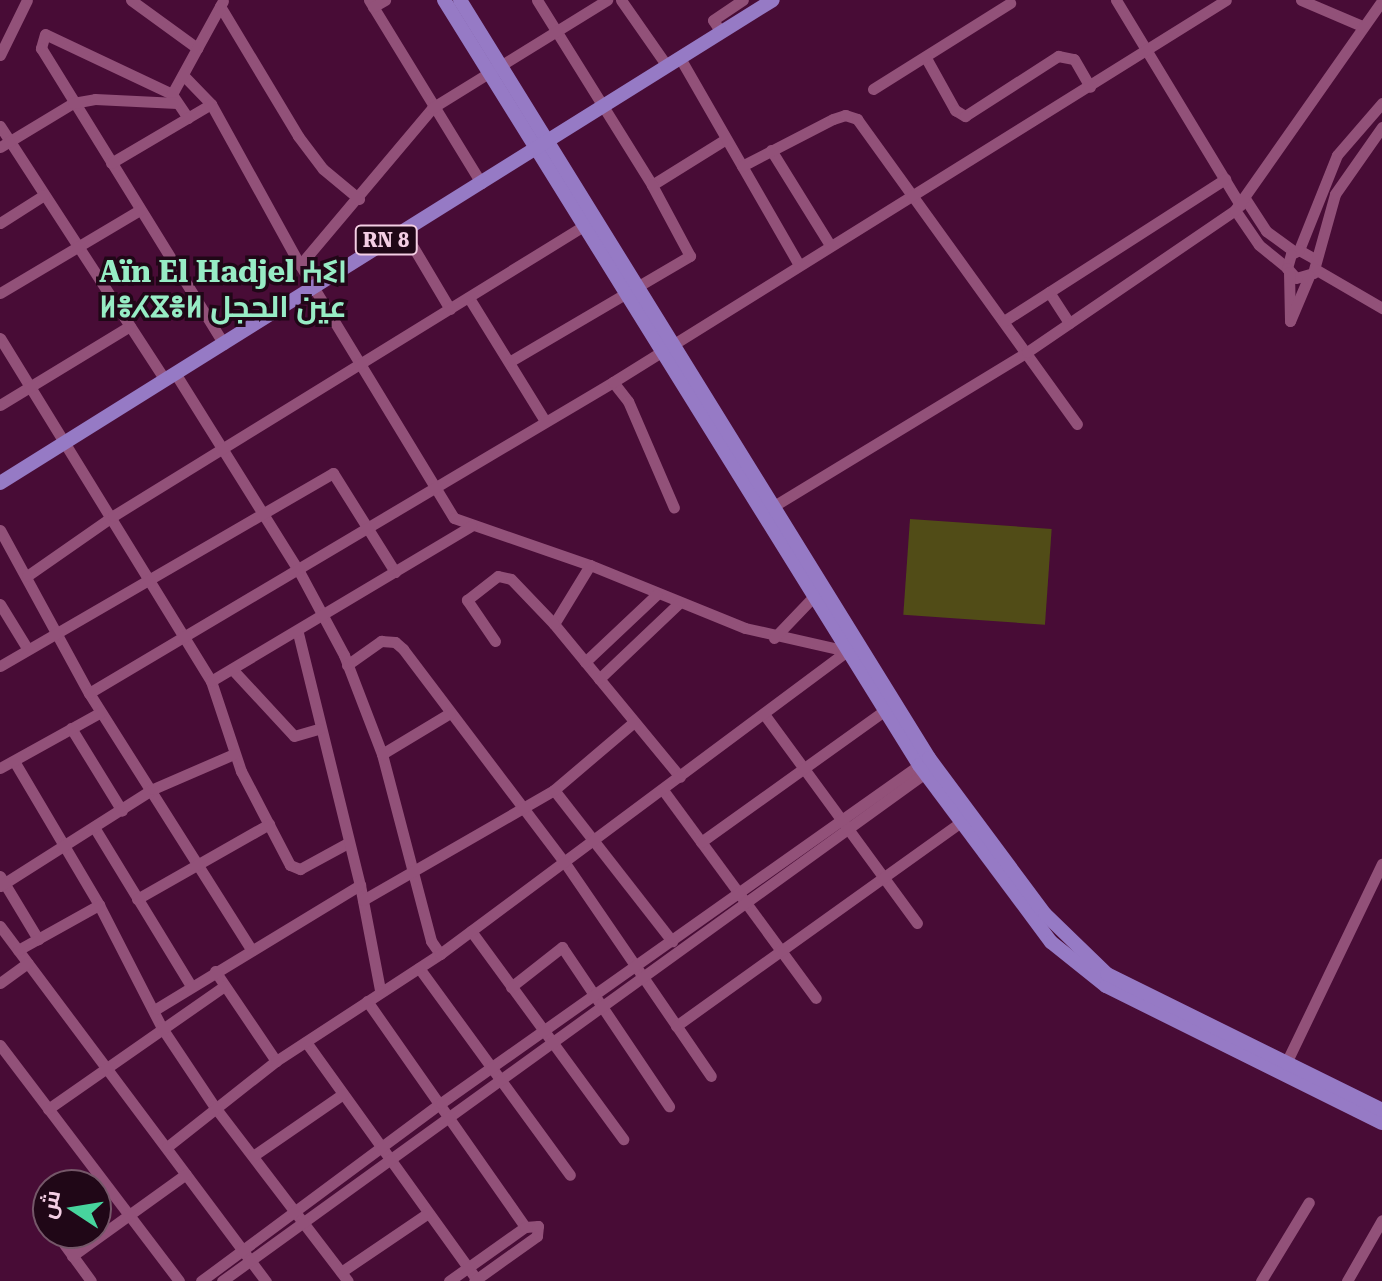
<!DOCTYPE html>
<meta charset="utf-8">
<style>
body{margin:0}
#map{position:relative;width:1382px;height:1281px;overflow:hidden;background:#480c36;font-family:"Roboto Serif",Cairo,"Noto Sans Tifinagh",serif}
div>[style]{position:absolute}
.green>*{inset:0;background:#514c17;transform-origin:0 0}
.minor>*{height:11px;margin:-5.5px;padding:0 5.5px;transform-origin:5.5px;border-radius:5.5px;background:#925179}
.major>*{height:14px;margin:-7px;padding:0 7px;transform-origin:7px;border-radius:7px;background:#967ac5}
span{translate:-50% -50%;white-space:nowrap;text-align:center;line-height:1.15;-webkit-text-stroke:7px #200717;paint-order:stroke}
.shield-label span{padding:2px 6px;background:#200717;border:2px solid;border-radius:6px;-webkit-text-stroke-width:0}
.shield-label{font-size:20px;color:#f4cee4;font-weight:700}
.district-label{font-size:30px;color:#97ecc5;font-weight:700}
.north{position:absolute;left:32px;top:1169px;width:80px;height:80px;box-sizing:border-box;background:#200717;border:2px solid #755769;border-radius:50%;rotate:282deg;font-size:22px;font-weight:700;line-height:32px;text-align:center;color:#f4cee4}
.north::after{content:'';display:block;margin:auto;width:28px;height:36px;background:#47d49d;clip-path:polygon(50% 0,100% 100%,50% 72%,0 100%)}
</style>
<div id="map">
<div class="green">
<i style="left:910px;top:519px;width:142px;height:96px;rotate:4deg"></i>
</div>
<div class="minor">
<i style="left:131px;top:0;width:82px;rotate:36deg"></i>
<i style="left:369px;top:0;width:215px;rotate:58.5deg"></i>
<i style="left:537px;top:0;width:218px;rotate:58.1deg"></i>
<i style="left:652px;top:185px;width:87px;rotate:-31.9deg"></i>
<i style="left:621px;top:0;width:80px;rotate:55.1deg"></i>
<i style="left:1116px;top:0;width:240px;rotate:58.8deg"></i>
<i style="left:1301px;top:0;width:66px;rotate:23.1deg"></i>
<i style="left:220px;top:6px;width:152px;rotate:59deg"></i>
<i style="left:298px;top:136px;width:41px;rotate:52.9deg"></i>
<i style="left:323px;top:169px;width:47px;rotate:39.8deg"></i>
<i style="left:373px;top:7px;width:14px;rotate:-30deg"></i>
<i style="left:721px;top:32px;width:14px;rotate:-124deg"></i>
<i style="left:713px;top:20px;width:36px;rotate:-34deg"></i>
<i style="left:0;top:55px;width:61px;rotate:-63.9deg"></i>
<i style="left:680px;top:58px;width:239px;rotate:60.1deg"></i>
<i style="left:926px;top:58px;width:60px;rotate:60.9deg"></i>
<i style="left:955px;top:110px;width:12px;rotate:31deg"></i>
<i style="left:965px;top:116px;width:111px;rotate:-32.8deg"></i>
<i style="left:1058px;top:56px;width:16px;rotate:11deg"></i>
<i style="left:1074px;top:59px;width:32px;rotate:60deg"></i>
<i style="left:184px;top:76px;width:39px;rotate:46deg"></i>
<i style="left:211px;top:104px;width:184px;rotate:61.1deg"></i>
<i style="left:300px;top:265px;width:296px;rotate:58.7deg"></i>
<i style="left:454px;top:518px;width:144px;rotate:19.1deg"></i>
<i style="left:590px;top:565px;width:167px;rotate:22.1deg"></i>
<i style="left:745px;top:628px;width:105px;rotate:12.7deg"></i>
<i style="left:873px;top:89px;width:162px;rotate:-32.1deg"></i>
<i style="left:172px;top:94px;width:140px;rotate:-154.7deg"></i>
<i style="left:45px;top:34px;width:15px;rotate:106deg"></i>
<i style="left:41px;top:48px;width:348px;rotate:58.3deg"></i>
<i style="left:188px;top:118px;width:29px;rotate:-124deg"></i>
<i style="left:172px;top:94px;width:106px;rotate:-61.3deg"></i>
<i style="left:0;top:126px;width:303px;rotate:57deg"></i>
<i style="left:0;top:147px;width:85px;rotate:-31.1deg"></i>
<i style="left:73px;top:103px;width:22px;rotate:-10deg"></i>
<i style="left:95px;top:99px;width:82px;rotate:2.8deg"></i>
<i style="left:771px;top:150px;width:112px;rotate:58.2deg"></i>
<i style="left:111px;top:163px;width:116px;rotate:-30.5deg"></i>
<i style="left:742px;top:166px;width:102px;rotate:-27.3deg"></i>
<i style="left:833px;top:119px;width:13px;rotate:-18deg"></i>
<i style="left:845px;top:115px;width:13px;rotate:18deg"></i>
<i style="left:857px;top:119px;width:376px;rotate:54.2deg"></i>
<i style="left:1246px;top:200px;width:37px;rotate:57deg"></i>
<i style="left:1266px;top:231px;width:34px;rotate:36deg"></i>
<i style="left:1235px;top:210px;width:42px;rotate:55.6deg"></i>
<i style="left:1259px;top:245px;width:36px;rotate:39deg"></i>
<i style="left:0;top:223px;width:52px;rotate:-32.5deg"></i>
<i style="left:403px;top:230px;width:92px;rotate:59.3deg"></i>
<i style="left:1299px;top:250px;width:102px;rotate:-68.2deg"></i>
<i style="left:1337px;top:155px;width:69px;rotate:-49.1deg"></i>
<i style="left:1315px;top:259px;width:18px;rotate:-151deg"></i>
<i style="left:1299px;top:250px;width:9px;rotate:153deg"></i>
<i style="left:1291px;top:254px;width:15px;rotate:106deg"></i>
<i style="left:1287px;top:268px;width:13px;rotate:48deg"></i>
<i style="left:1296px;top:278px;width:18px;rotate:-16deg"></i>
<i style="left:1313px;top:273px;width:82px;rotate:-74.4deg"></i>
<i style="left:1335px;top:194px;width:82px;rotate:-55deg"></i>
<i style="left:300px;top:265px;width:205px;rotate:-49.9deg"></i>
<i style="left:432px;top:108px;width:206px;rotate:-31.7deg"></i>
<i style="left:1315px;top:269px;width:78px;rotate:30.2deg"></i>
<i style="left:1289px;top:272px;width:49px;rotate:88.8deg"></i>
<i style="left:1290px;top:321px;width:49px;rotate:-67.1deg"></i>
<i style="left:1049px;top:292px;width:37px;rotate:57deg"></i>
<i style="left:0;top:293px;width:163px;rotate:-30.7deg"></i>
<i style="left:469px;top:298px;width:145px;rotate:58.3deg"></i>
<i style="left:1004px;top:321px;width:263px;rotate:-32.7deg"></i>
<i style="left:0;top:338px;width:403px;rotate:58.4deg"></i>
<i style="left:211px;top:681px;width:95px;rotate:71.6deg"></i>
<i style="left:241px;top:771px;width:106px;rotate:62.5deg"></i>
<i style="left:290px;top:865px;width:11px;rotate:22deg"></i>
<i style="left:300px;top:869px;width:52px;rotate:-28.5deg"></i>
<i style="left:509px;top:362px;width:210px;rotate:-30.4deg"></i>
<i style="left:690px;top:256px;width:81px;rotate:-118.2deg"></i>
<i style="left:175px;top:373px;width:236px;rotate:58deg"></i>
<i style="left:300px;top:573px;width:93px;rotate:61.8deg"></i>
<i style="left:344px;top:655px;width:106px;rotate:69deg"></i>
<i style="left:382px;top:754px;width:193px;rotate:75.3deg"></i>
<i style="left:431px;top:941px;width:16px;rotate:55deg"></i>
<i style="left:613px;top:382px;width:24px;rotate:52deg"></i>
<i style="left:628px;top:401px;width:116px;rotate:66.7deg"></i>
<i style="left:0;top:405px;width:152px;rotate:-31.3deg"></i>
<i style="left:769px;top:509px;width:302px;rotate:-31.3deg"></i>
<i style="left:1027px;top:352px;width:252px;rotate:-34.3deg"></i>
<i style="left:1235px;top:210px;width:256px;rotate:-54.9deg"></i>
<i style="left:0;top:530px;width:186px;rotate:61.4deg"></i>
<i style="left:89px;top:693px;width:303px;rotate:57.7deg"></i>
<i style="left:590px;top:565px;width:69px;rotate:121.4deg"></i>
<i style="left:554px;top:624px;width:198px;rotate:50.5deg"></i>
<i style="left:27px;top:576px;width:105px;rotate:-34.9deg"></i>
<i style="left:113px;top:516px;width:560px;rotate:-31.65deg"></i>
<i style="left:0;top:604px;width:52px;rotate:58.5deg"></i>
<i style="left:298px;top:633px;width:260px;rotate:76.2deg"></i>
<i style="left:360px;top:885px;width:107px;rotate:79.2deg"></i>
<i style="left:774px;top:638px;width:64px;rotate:-46.3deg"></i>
<i style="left:495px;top:641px;width:50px;rotate:-124.3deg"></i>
<i style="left:467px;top:600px;width:39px;rotate:-38deg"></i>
<i style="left:498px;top:576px;width:13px;rotate:13deg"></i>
<i style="left:511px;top:579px;width:62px;rotate:46.3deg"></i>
<i style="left:585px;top:662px;width:98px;rotate:-43.3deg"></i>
<i style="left:347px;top:665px;width:42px;rotate:-35.2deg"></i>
<i style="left:381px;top:641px;width:14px;rotate:4deg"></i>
<i style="left:395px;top:642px;width:11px;rotate:41deg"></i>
<i style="left:403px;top:649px;width:268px;rotate:52.9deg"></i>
<i style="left:565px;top:863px;width:258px;rotate:55.6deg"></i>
<i style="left:0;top:666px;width:385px;rotate:-30.1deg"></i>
<i style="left:333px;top:473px;width:117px;rotate:57.9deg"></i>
<i style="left:232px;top:669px;width:91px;rotate:47.2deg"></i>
<i style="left:294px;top:736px;width:26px;rotate:-16deg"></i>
<i style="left:599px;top:679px;width:110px;rotate:-43.5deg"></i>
<i style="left:211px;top:681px;width:303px;rotate:-30.8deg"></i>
<i style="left:89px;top:693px;width:609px;rotate:-30.69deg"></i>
<i style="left:613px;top:382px;width:722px;rotate:-31.93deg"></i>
<i style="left:764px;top:714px;width:259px;rotate:53.8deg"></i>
<i style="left:71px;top:728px;width:97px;rotate:58.4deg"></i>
<i style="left:382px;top:754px;width:79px;rotate:-31.1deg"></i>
<i style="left:14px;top:761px;width:167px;rotate:59.4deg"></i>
<i style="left:99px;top:905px;width:138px;rotate:62.9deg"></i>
<i style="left:162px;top:1028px;width:94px;rotate:56.3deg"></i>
<i style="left:214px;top:1106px;width:220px;rotate:52.6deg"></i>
<i style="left:0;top:768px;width:115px;rotate:-29deg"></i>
<i style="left:554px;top:790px;width:192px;rotate:52deg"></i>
<i style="left:663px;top:790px;width:258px;rotate:53.7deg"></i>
<i style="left:94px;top:827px;width:186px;rotate:58.6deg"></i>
<i style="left:701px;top:842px;width:234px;rotate:-35.6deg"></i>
<i style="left:0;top:876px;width:74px;rotate:58.9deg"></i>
<i style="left:0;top:886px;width:181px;rotate:-32.4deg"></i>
<i style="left:153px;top:789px;width:88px;rotate:-23.4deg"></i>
<i style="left:137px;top:899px;width:152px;rotate:-29.6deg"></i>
<i style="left:363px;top:900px;width:220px;rotate:-29.9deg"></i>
<i style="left:554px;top:790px;width:105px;rotate:-40.4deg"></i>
<i style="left:0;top:926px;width:444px;rotate:53.2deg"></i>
<i style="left:471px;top:931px;width:258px;rotate:53.8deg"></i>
<i style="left:18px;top:950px;width:93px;rotate:-29.1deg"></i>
<i style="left:419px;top:968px;width:256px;rotate:53.9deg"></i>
<i style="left:215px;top:971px;width:109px;rotate:55.9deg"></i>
<i style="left:0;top:983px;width:34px;rotate:-36deg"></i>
<i style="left:511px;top:987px;width:65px;rotate:-38.1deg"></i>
<i style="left:562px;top:947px;width:192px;rotate:56.1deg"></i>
<i style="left:367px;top:1001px;width:276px;rotate:55deg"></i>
<i style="left:156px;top:1009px;width:239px;rotate:-31.3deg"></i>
<i style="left:676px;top:1026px;width:358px;rotate:-35.6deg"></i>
<i style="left:306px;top:1042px;width:292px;rotate:54.3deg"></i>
<i style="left:0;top:1045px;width:296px;rotate:52.8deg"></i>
<i style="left:1287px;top:1061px;width:219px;rotate:-64.3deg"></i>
<i style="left:48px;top:1109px;width:215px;rotate:-34.9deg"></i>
<i style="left:167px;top:1147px;width:139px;rotate:-38.3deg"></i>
<i style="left:276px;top:1061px;width:196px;rotate:-33.1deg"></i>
<i style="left:440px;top:954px;width:507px;rotate:-36.67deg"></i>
<i style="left:253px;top:1156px;width:109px;rotate:-34.6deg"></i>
<i style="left:40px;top:1212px;width:14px;rotate:54deg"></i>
<i style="left:56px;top:1233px;width:59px;rotate:53.9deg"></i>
<i style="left:72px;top:1256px;width:140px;rotate:-35.7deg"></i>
<i style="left:341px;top:1272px;width:105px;rotate:-34.1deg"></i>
<i style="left:201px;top:1281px;width:299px;rotate:-36.6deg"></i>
<i style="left:441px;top:1103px;width:593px;rotate:-35.25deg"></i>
<i style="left:222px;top:1281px;width:876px;rotate:-35.85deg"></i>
<i style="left:449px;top:1281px;width:93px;rotate:-35.4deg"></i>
<i style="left:525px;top:1227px;width:13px;rotate:-4deg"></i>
<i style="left:538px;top:1226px;width:10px;rotate:96deg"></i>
<i style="left:537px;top:1236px;width:77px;rotate:144.5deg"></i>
<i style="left:1261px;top:1281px;width:92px;rotate:-58.7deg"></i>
<i style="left:1347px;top:1281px;width:70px;rotate:-60.2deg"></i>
</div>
<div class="major">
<i style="left:444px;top:0;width:900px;rotate:58.16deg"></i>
<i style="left:919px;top:765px;width:221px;rotate:53.3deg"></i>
<i style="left:1051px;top:942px;width:70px;rotate:38.7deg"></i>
<i style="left:1106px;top:986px;width:308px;rotate:26.4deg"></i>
<i style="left:460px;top:0;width:891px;rotate:58.25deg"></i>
<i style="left:929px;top:758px;width:194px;rotate:53.4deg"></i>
<i style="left:1045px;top:914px;width:86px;rotate:44.1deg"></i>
<i style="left:1107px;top:974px;width:307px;rotate:26.3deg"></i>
<i style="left:0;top:483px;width:911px;rotate:-32deg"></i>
</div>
<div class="shield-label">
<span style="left:386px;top:240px">RN 8</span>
</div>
<div class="district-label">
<span style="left:223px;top:289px">Aïn El Hadjel ⵄⵉⵏ<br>ⵍⴻⵃⴵⴻⵍ عين الحجل</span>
</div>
<div class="north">ش</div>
</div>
